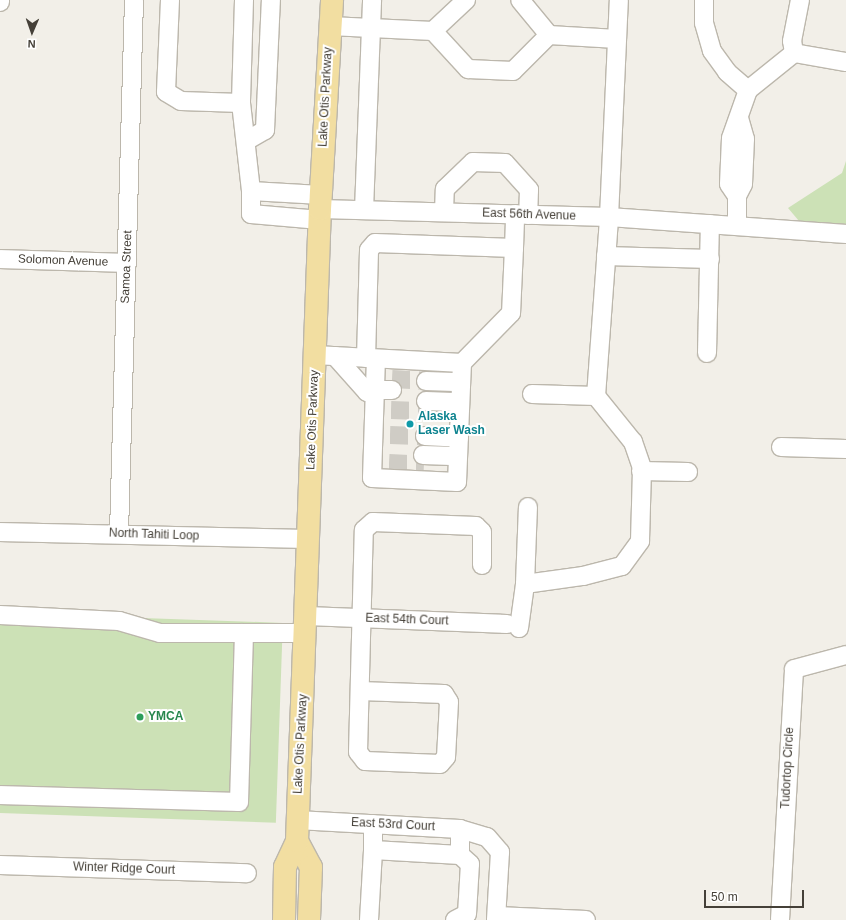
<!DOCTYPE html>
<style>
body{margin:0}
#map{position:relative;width:846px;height:920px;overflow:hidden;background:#f2efe8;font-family:Arial,sans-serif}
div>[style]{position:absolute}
.green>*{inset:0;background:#cce1b6;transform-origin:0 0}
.minor-tunnel>*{height:18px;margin-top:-9px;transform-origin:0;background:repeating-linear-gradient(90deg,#cfccc5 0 18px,transparent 0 27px)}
.roads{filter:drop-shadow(1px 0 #bcb7ac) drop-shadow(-1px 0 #bcb7ac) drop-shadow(0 1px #bcb7ac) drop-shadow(0 -1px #bcb7ac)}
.minor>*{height:18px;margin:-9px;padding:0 9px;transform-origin:9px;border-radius:9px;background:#fff}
.major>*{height:22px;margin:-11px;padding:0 11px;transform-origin:11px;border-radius:11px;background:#f2dea1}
.dots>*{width:11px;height:11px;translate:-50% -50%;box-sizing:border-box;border:2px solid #fff;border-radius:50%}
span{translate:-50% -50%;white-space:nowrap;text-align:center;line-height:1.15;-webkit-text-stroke:4px #fff;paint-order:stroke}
.street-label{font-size:12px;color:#454038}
.culture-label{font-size:12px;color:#0d838f;font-weight:700}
.left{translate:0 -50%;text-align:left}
.leisure-label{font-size:12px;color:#27864d;font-weight:700}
.north{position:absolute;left:12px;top:12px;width:40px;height:40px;-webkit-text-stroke:3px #fff;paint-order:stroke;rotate:182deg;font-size:11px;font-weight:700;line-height:16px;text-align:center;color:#454038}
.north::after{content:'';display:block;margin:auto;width:14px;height:18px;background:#454038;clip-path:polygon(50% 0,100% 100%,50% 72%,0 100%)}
.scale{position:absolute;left:704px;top:890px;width:100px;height:18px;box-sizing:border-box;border:2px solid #454038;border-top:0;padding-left:5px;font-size:12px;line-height:14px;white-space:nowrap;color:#454038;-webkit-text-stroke:3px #fff;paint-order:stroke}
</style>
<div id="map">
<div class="green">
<i style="clip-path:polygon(846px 161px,846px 244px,815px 240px,788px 208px,842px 173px)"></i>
<i style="left:0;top:613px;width:283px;height:200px;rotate:2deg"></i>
</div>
<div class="minor-tunnel">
<i style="left:392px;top:379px;width:34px;rotate:3deg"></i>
<i style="left:391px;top:410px;width:35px;rotate:2deg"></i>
<i style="left:390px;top:435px;width:35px;rotate:2deg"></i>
<i style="left:389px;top:463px;width:35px;rotate:3deg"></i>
</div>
<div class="roads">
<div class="minor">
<i style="left:170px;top:0;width:92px;rotate:92.5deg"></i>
<i style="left:166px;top:92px;width:17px;rotate:31deg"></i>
<i style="left:181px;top:101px;width:60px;rotate:1.9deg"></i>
<i style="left:244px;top:0;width:103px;rotate:91.7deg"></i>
<i style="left:241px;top:103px;width:89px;rotate:83.5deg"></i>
<i style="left:251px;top:191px;width:23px;rotate:90deg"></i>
<i style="left:251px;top:214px;width:69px;rotate:5deg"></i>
<i style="left:466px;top:0;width:45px;rotate:136.8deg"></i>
<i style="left:433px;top:31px;width:52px;rotate:47.4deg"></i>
<i style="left:468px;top:69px;width:45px;rotate:2.5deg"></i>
<i style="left:513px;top:71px;width:51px;rotate:-45deg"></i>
<i style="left:549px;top:35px;width:45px;rotate:-129.6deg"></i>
<i style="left:704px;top:0;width:23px;rotate:90deg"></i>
<i style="left:704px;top:23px;width:29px;rotate:74deg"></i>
<i style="left:712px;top:51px;width:26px;rotate:54deg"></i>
<i style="left:727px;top:72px;width:28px;rotate:41deg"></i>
<i style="left:0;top:2px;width:2px;rotate:-90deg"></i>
<i style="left:330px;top:26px;width:103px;rotate:2.8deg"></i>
<i style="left:549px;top:35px;width:68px;rotate:3.4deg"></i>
<i style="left:794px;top:53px;width:12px;rotate:-99deg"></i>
<i style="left:792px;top:41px;width:42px;rotate:-79deg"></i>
<i style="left:246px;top:141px;width:22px;rotate:-30deg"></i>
<i style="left:265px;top:130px;width:130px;rotate:-87.4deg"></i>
<i style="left:251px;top:191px;width:70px;rotate:3.3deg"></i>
<i style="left:737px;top:196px;width:14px;rotate:-124deg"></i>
<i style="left:729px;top:184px;width:46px;rotate:-87.5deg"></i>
<i style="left:731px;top:138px;width:51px;rotate:-70.5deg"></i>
<i style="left:748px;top:90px;width:59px;rotate:-38.8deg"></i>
<i style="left:794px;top:53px;width:53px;rotate:9.8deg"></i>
<i style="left:320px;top:209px;width:289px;rotate:1.6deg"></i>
<i style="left:609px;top:217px;width:238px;rotate:4.1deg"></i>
<i style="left:364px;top:210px;width:210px;rotate:-87.8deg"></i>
<i style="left:444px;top:212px;width:23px;rotate:-88deg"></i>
<i style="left:445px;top:189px;width:39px;rotate:-44deg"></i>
<i style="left:473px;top:162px;width:32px;rotate:2deg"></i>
<i style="left:505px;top:163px;width:36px;rotate:48deg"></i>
<i style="left:529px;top:190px;width:25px;rotate:92deg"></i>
<i style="left:737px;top:225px;width:29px;rotate:-90deg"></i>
<i style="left:737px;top:196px;width:13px;rotate:-63deg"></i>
<i style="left:743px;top:184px;width:45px;rotate:-87.5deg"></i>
<i style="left:745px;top:139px;width:22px;rotate:-106deg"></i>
<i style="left:514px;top:248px;width:34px;rotate:-88deg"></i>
<i style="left:606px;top:256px;width:104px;rotate:1.7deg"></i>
<i style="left:0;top:259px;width:127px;rotate:1.8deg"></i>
<i style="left:707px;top:353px;width:129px;rotate:-88.7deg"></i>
<i style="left:315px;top:355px;width:147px;rotate:3.1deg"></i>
<i style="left:335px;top:356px;width:48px;rotate:48.4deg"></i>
<i style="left:367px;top:392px;width:8px;rotate:14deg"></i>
<i style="left:366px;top:358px;width:108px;rotate:-88.4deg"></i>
<i style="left:369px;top:250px;width:9px;rotate:-49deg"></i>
<i style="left:375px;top:243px;width:139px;rotate:2.1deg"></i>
<i style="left:514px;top:248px;width:65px;rotate:92.6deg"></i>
<i style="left:511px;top:313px;width:70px;rotate:134.4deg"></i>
<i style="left:462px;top:363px;width:119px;rotate:92.4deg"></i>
<i style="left:457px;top:482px;width:85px;rotate:-177.3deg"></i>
<i style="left:372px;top:478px;width:119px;rotate:-88.1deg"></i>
<i style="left:426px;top:381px;width:35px;rotate:2deg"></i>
<i style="left:375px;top:390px;width:17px"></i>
<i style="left:532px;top:394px;width:64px;rotate:1.8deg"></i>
<i style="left:426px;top:401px;width:34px;rotate:2deg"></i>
<i style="left:425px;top:436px;width:34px;rotate:3deg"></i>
<i style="left:781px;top:447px;width:65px;rotate:1.8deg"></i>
<i style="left:423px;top:455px;width:35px;rotate:2deg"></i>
<i style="left:641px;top:471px;width:47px;rotate:1.2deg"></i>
<i style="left:0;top:532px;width:309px;rotate:1.3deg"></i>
<i style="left:119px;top:533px;width:533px;rotate:-88.39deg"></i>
<i style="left:525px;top:584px;width:77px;rotate:-87.8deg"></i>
<i style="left:0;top:615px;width:119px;rotate:2.9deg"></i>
<i style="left:119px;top:621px;width:43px;rotate:16.3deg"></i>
<i style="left:160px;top:633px;width:146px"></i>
<i style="left:307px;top:616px;width:200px;rotate:2.3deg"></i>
<i style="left:519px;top:628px;width:44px;rotate:-82.2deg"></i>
<i style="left:525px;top:584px;width:59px;rotate:-7.9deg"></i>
<i style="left:583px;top:576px;width:40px;rotate:-14.4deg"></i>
<i style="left:622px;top:566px;width:31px;rotate:-54deg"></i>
<i style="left:640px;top:541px;width:73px;rotate:-88.4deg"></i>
<i style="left:642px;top:468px;width:28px;rotate:-109deg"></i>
<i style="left:633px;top:442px;width:59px;rotate:-128.8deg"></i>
<i style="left:596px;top:396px;width:179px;rotate:-85.8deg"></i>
<i style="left:609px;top:217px;width:217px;rotate:-87.4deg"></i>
<i style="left:360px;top:691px;width:84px;rotate:2deg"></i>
<i style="left:444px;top:694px;width:9px;rotate:58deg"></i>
<i style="left:449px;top:702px;width:55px;rotate:93.1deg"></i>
<i style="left:446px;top:757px;width:9px;rotate:131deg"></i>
<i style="left:440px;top:764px;width:75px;rotate:-177.7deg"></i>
<i style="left:365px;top:761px;width:11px;rotate:-128deg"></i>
<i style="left:358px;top:752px;width:222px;rotate:-88.5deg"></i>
<i style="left:364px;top:530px;width:12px;rotate:-42deg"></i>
<i style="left:373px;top:522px;width:103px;rotate:2.2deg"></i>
<i style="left:476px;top:526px;width:8px;rotate:45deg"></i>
<i style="left:482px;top:532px;width:33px;rotate:90deg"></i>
<i style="left:0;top:795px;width:239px;rotate:1.7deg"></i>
<i style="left:239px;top:802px;width:169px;rotate:-88.3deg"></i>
<i style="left:297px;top:820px;width:163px;rotate:3.2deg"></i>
<i style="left:460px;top:829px;width:28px;rotate:17deg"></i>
<i style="left:487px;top:837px;width:20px;rotate:49deg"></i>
<i style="left:500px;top:852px;width:68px;rotate:93.4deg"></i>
<i style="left:373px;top:824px;width:26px;rotate:90deg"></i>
<i style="left:373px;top:850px;width:87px;rotate:3.3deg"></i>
<i style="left:460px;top:855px;width:26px;rotate:-90deg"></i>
<i style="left:0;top:865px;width:247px;rotate:1.9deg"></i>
<i style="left:497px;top:916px;width:89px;rotate:2.6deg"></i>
<i style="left:369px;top:920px;width:70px;rotate:-86.7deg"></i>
<i style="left:455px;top:920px;width:13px;rotate:-27deg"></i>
<i style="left:467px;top:914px;width:50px;rotate:-86.6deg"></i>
<i style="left:470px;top:864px;width:13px;rotate:-138deg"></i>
<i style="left:780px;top:920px;width:251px;rotate:-86.8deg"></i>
<i style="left:794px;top:669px;width:54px;rotate:-15.1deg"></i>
</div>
<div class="major">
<i style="left:297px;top:841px;width:30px;rotate:62deg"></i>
<i style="left:311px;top:867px;width:53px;rotate:92.2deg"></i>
<i style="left:284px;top:920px;width:53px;rotate:-88.9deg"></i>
<i style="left:285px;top:867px;width:29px;rotate:-65deg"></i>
<i style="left:297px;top:841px;width:632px;rotate:-87.92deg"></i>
<i style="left:320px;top:209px;width:209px;rotate:-86.7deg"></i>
</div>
</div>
<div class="dots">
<i style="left:410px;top:424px;background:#0f9aa8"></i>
<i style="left:140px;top:717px;background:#2e9e5b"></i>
</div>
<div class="street-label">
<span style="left:326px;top:97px;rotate:-87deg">Lake Otis Parkway</span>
<span style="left:529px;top:215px;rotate:2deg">East 56th Avenue</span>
<span style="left:63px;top:261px;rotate:2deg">Solomon Avenue</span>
<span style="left:127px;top:267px;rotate:-88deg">Samoa Street</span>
<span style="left:313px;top:420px;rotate:-88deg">Lake Otis Parkway</span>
<span style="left:154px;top:535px;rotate:2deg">North Tahiti Loop</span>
<span style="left:407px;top:620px;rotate:2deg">East 54th Court</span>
<span style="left:301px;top:744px;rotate:-87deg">Lake Otis Parkway</span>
<span style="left:788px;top:768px;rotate:-87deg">Tudortop Circle</span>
<span style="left:393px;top:825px;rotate:3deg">East 53rd Court</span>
<span style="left:124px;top:869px;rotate:2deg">Winter Ridge Court</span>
</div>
<div class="culture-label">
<span class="left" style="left:418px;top:424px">Alaska<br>Laser Wash</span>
</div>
<div class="leisure-label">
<span class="left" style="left:148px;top:717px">YMCA</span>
</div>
<div class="north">N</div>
<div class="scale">50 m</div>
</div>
